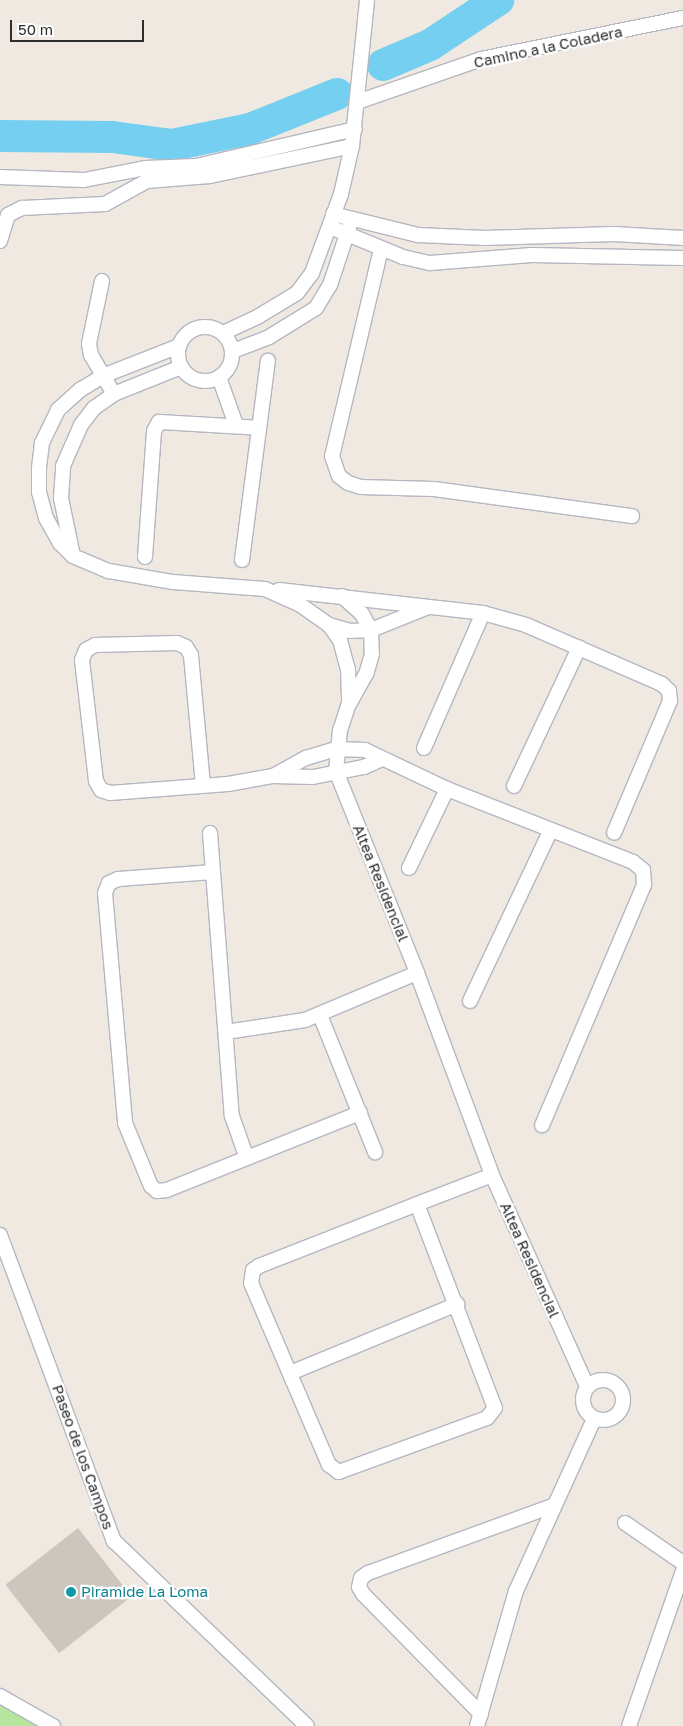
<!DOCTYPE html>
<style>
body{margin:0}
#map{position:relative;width:683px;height:1726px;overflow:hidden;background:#efe9e1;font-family:"Golos Text",sans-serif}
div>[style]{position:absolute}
.green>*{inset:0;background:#b6e59e}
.river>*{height:32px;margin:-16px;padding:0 16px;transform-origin:16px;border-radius:16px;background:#75cff0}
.building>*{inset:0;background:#cbc7bf;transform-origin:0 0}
.roads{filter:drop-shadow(1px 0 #b4b7c1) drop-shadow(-1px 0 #b4b7c1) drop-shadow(0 1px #b4b7c1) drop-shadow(0 -1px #b4b7c1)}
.minor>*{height:14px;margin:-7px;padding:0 7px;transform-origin:7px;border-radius:7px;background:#fff}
.minor>.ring{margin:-7px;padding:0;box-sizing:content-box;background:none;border:14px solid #fff;border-radius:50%}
.dots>*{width:14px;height:14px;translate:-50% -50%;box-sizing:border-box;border:2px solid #fff;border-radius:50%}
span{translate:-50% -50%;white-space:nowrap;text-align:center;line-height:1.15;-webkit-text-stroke:4.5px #fff;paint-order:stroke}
.street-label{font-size:15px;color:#2e2e2e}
.culture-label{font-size:15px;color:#0d838f}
.left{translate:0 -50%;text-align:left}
.scale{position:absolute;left:10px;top:20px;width:134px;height:22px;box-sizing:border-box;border:2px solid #2e2e2e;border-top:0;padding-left:6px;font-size:15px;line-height:18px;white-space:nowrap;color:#2e2e2e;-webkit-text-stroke:4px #fff;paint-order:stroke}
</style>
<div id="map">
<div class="green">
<i style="clip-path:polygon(0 1704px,39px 1726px,0 1726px)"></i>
</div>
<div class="river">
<i style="left:383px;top:65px;width:51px;rotate:-23.1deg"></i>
<i style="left:430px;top:45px;width:82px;rotate:-33.5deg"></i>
<i style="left:0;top:136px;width:112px;rotate:0.5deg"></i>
<i style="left:112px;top:137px;width:61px;rotate:7.6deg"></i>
<i style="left:172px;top:145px;width:80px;rotate:-11.6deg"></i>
<i style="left:250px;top:129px;width:94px;rotate:-21.9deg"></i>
</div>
<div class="building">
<i style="left:78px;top:1528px;width:87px;height:92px;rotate:52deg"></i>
</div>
<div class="roads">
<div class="minor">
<i style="left:357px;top:102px;width:131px;rotate:-19.1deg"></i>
<i style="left:481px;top:59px;width:206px;rotate:-11.5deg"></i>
<i style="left:0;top:177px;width:84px;rotate:2deg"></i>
<i style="left:84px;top:180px;width:62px;rotate:-11.1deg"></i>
<i style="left:145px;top:168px;width:51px;rotate:-2.2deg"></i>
<i style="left:196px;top:166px;width:163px;rotate:-13.1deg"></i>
<i style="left:333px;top:214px;width:88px;rotate:13.9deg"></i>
<i style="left:418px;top:235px;width:67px;rotate:2.6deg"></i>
<i style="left:485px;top:238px;width:129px;rotate:-1.8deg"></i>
<i style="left:614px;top:234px;width:69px;rotate:3.3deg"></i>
<i style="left:330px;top:227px;width:79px;rotate:22.3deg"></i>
<i style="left:403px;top:257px;width:28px;rotate:13deg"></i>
<i style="left:430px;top:263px;width:102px;rotate:-4.5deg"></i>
<i style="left:532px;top:255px;width:151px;rotate:1.1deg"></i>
<i style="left:0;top:241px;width:27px;rotate:-73deg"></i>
<i style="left:8px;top:215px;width:16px;rotate:-27deg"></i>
<i style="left:22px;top:208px;width:83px;rotate:-2.8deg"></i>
<i style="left:105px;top:204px;width:48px;rotate:-28.7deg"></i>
<i style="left:147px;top:181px;width:63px;rotate:-4.5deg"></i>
<i style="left:210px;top:176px;width:145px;rotate:-11.9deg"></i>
<i style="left:381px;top:249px;width:213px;rotate:103.3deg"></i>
<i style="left:332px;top:456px;width:21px;rotate:71deg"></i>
<i style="left:339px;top:476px;width:11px;rotate:38deg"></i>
<i style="left:348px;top:483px;width:14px;rotate:17deg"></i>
<i style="left:361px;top:487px;width:73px;rotate:1.6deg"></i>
<i style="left:434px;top:489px;width:200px;rotate:7.8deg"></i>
<i style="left:102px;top:281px;width:64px;rotate:101.7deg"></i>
<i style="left:89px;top:344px;width:11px;rotate:80deg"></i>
<i style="left:91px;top:355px;width:45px;rotate:59.5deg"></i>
<i class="ring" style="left:178px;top:327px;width:40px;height:40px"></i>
<i style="left:223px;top:333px;width:40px;rotate:-25deg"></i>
<i style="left:259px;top:316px;width:44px;rotate:-31.2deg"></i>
<i style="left:297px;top:293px;width:25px;rotate:-53deg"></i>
<i style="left:312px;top:273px;width:84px;rotate:-69.8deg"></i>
<i style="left:341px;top:194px;width:49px;rotate:-77.1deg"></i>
<i style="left:352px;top:146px;width:147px;rotate:-84.1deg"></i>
<i style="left:179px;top:346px;width:82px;rotate:158.5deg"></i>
<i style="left:103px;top:376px;width:26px;rotate:149deg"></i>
<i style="left:81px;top:389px;width:31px;rotate:138deg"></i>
<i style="left:58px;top:410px;width:37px;rotate:116deg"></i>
<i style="left:42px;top:443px;width:26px;rotate:97deg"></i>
<i style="left:39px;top:469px;width:23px;rotate:90deg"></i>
<i style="left:39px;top:492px;width:27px;rotate:75deg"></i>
<i style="left:46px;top:518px;width:29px;rotate:61deg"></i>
<i style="left:60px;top:543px;width:18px;rotate:45deg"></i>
<i style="left:73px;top:556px;width:39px;rotate:23deg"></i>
<i style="left:109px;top:571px;width:65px;rotate:9.8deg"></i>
<i style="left:173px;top:582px;width:92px;rotate:4.4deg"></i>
<i style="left:265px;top:589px;width:37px;rotate:24deg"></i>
<i style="left:299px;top:604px;width:37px;rotate:35deg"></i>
<i style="left:329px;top:625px;width:19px;rotate:54deg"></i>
<i style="left:340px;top:640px;width:30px;rotate:75deg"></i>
<i style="left:348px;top:669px;width:34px;rotate:88deg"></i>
<i style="left:349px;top:703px;width:28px;rotate:108deg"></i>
<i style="left:340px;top:730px;width:41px;rotate:95.6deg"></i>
<i style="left:336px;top:771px;width:218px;rotate:68.1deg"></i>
<i style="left:417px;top:973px;width:215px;rotate:69.6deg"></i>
<i style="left:492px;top:1175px;width:231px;rotate:65.8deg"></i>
<i style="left:233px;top:351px;width:39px;rotate:-21deg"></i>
<i style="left:269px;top:337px;width:55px;rotate:-31.7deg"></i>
<i style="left:316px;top:308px;width:27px;rotate:-59deg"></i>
<i style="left:330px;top:285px;width:60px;rotate:-71.6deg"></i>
<i style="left:219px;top:377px;width:51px;rotate:70.5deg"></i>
<i style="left:73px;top:556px;width:59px;rotate:-101.7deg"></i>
<i style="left:61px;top:498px;width:32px;rotate:-86deg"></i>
<i style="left:63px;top:466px;width:45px;rotate:-66.3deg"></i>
<i style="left:81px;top:425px;width:21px;rotate:-53deg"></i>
<i style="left:94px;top:408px;width:24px;rotate:-35deg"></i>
<i style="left:114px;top:394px;width:72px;rotate:-21.9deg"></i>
<i style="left:145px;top:557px;width:126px;rotate:-85.9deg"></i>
<i style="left:154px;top:431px;width:10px;rotate:-61deg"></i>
<i style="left:159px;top:422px;width:100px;rotate:3.4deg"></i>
<i style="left:242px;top:560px;width:201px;rotate:-82.6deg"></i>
<i style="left:279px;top:590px;width:205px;rotate:6.4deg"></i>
<i style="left:483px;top:613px;width:45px;rotate:15.6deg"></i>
<i style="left:526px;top:625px;width:148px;rotate:23.5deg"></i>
<i style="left:662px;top:684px;width:10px;rotate:45deg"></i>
<i style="left:669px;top:691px;width:10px;rotate:84deg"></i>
<i style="left:670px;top:701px;width:143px;rotate:113deg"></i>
<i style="left:342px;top:596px;width:27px;rotate:42deg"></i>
<i style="left:362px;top:614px;width:18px;rotate:61deg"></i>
<i style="left:371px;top:630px;width:24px;rotate:88deg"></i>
<i style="left:372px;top:654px;width:19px;rotate:106deg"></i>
<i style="left:367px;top:672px;width:35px;rotate:119deg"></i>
<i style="left:329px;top:625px;width:22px;rotate:16deg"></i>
<i style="left:350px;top:631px;width:21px;rotate:-3deg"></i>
<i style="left:371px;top:630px;width:61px;rotate:-22deg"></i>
<i style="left:424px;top:748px;width:147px;rotate:-66.4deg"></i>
<i style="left:273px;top:776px;width:38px;rotate:-29deg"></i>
<i style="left:306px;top:758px;width:31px;rotate:-17deg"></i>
<i style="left:336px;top:749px;width:29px;rotate:2deg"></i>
<i style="left:365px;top:750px;width:91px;rotate:25.4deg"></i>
<i style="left:447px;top:789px;width:200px;rotate:21.4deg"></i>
<i style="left:633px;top:862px;width:13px;rotate:39deg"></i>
<i style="left:643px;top:870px;width:15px;rotate:86deg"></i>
<i style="left:644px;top:885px;width:261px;rotate:113deg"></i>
<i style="left:203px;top:785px;width:131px;rotate:-95.3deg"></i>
<i style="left:191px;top:655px;width:9px;rotate:-122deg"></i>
<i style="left:186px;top:647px;width:10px;rotate:-156deg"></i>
<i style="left:177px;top:643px;width:82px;rotate:178.6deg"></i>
<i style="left:95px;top:645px;width:10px;rotate:151deg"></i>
<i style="left:86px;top:650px;width:11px;rotate:112deg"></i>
<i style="left:82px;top:660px;width:122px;rotate:83.4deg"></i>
<i style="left:96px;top:781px;width:10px;rotate:61deg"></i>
<i style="left:101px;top:790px;width:9px;rotate:18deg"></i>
<i style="left:110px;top:793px;width:118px;rotate:-4.4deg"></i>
<i style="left:228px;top:784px;width:46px;rotate:-10.1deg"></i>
<i style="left:273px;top:776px;width:40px;rotate:1.4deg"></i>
<i style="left:313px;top:777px;width:52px;rotate:-11.1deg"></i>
<i style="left:364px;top:767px;width:17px;rotate:-24deg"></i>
<i style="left:514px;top:786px;width:153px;rotate:-64.8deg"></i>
<i style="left:210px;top:833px;width:284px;rotate:85.6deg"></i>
<i style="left:232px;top:1116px;width:42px;rotate:70.7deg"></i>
<i style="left:409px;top:868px;width:88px;rotate:-64.3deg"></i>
<i style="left:213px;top:872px;width:95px;rotate:175.8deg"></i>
<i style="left:118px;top:879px;width:10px;rotate:156deg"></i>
<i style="left:109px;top:883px;width:11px;rotate:112deg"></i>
<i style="left:105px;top:893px;width:231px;rotate:85deg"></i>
<i style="left:125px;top:1123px;width:68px;rotate:67.6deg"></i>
<i style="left:151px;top:1186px;width:8px;rotate:40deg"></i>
<i style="left:157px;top:1191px;width:10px;rotate:-6deg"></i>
<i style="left:167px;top:1190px;width:208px;rotate:-21.8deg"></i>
<i style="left:470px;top:1001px;width:187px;rotate:-64.7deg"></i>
<i style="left:320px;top:1015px;width:148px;rotate:68.1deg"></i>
<i style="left:226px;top:1032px;width:80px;rotate:-8.6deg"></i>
<i style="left:305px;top:1020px;width:121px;rotate:-22.8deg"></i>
<i style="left:417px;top:1204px;width:218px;rotate:69.1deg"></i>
<i style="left:495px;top:1408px;width:13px;rotate:129deg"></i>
<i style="left:487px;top:1418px;width:158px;rotate:160deg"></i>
<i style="left:339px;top:1472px;width:12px;rotate:-145deg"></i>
<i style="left:329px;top:1465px;width:198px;rotate:-113.2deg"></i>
<i style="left:251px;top:1283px;width:13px;rotate:-81deg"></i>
<i style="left:253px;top:1270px;width:7px;rotate:-34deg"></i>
<i style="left:259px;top:1266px;width:170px;rotate:-21.4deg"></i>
<i style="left:417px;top:1204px;width:80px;rotate:-21.1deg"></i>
<i style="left:0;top:1235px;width:327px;rotate:69.6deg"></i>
<i style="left:114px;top:1541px;width:267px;rotate:43.8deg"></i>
<i style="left:290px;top:1373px;width:181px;rotate:-22.4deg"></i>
<i class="ring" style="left:583px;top:1380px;width:26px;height:26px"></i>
<i style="left:625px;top:1523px;width:70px;rotate:34.6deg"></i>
<i style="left:0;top:1696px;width:61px;rotate:29.5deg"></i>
<i style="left:481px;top:1714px;width:168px;rotate:-134.5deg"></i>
<i style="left:363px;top:1594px;width:8px;rotate:-120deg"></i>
<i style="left:359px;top:1587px;width:9px;rotate:-77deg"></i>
<i style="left:361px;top:1578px;width:9px;rotate:-36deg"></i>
<i style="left:368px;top:1573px;width:196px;rotate:-20deg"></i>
<i style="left:477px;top:1726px;width:141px;rotate:-73.9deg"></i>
<i style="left:516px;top:1591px;width:189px;rotate:-65.6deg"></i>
<i style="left:629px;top:1726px;width:164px;rotate:-70.8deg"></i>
</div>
</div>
<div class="dots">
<i style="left:71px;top:1592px;background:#0f9aa8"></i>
</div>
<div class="street-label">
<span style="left:548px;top:47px;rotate:-12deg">Camino a la Coladera</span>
<span style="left:381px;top:883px;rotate:68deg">Altea Residencial</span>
<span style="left:530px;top:1260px;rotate:66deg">Altea Residencial</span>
<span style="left:83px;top:1457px;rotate:70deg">Paseo de los Campos</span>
</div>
<div class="culture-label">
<span class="left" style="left:81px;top:1592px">Piramide La Loma</span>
</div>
<div class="scale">50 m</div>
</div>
